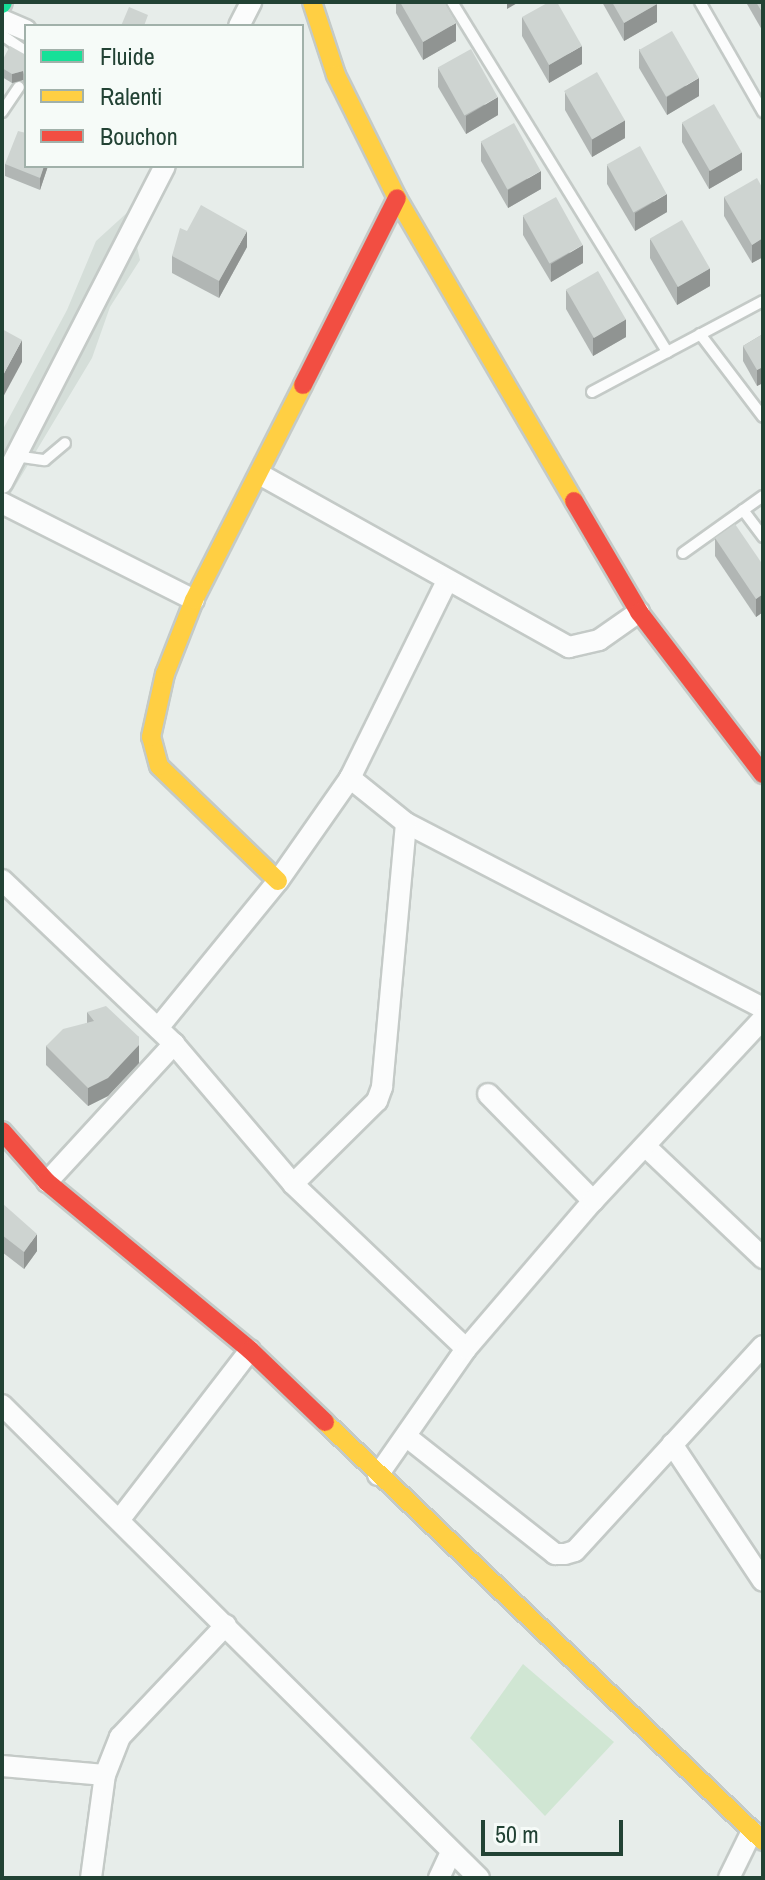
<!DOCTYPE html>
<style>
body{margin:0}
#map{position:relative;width:765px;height:1880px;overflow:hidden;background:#e7edea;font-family:"Archivo Narrow",sans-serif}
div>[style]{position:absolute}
.built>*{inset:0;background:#d5ded9}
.green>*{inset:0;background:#d0e6d3}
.roads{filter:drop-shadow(2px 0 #c4cac7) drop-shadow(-2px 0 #c4cac7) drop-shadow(0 2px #c4cac7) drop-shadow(0 -2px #c4cac7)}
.lane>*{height:10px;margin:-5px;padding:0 5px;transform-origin:5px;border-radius:5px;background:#fbfcfc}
.street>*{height:20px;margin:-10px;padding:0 10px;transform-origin:10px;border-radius:10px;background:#fbfcfc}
.fast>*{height:18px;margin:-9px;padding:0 9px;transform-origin:9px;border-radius:9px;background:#16e098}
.slow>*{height:18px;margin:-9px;padding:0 9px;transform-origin:9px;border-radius:9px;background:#ffcf43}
.jam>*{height:18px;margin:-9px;padding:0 9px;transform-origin:9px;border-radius:9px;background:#f24e42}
.wall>*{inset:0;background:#b1b6b4}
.shaded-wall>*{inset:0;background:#909492;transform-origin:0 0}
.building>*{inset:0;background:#ced4d1;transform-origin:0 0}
span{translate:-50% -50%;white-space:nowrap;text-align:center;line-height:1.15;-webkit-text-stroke:7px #f6fbf8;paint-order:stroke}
.frame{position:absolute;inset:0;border:4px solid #224234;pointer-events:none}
.legend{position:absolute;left:24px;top:24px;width:280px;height:144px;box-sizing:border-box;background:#f6fbf8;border:2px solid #a1b1aa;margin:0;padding:10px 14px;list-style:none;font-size:24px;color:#224234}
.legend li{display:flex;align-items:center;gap:16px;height:40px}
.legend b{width:40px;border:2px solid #a1b1aa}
.scale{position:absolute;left:481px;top:1820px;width:142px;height:36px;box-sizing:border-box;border:4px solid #224234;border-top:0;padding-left:10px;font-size:24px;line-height:28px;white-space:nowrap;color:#224234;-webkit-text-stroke:6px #f6fbf8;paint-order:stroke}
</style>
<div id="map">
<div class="built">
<i style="clip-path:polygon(129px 211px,140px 260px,110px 307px,92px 358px,2px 508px,2px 431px,67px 310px,96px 241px)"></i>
</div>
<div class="green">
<i style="clip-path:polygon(523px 1664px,614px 1742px,545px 1816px,470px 1738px)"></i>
</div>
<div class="roads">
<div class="lane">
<i style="left:452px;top:2px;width:411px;rotate:58.4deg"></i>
<i style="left:700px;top:2px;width:127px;rotate:60.2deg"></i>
<i style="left:2px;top:35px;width:29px;rotate:35deg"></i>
<i style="left:2px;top:112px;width:30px;rotate:-56deg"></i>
<i style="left:700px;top:334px;width:104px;rotate:52.8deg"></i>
<i style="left:592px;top:392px;width:194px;rotate:-28deg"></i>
<i style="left:15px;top:456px;width:30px;rotate:8deg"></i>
<i style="left:45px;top:460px;width:26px;rotate:-40deg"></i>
<i style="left:743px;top:510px;width:34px;rotate:53deg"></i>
<i style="left:683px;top:553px;width:98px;rotate:-35.5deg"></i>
</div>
<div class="street">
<i style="left:2px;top:20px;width:26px;rotate:23deg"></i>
<i style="left:239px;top:26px;width:27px;rotate:-63deg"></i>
<i style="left:261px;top:475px;width:353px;rotate:29.2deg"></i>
<i style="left:569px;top:647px;width:31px;rotate:-13deg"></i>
<i style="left:599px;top:640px;width:49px;rotate:-35deg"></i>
<i style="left:2px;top:483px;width:356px;rotate:-62.8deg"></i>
<i style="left:2px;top:503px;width:215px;rotate:26.8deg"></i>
<i style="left:406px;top:823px;width:402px;rotate:27.4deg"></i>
<i style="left:2px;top:880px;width:238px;rotate:43.6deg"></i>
<i style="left:174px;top:1044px;width:184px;rotate:49.6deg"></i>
<i style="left:293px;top:1184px;width:239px;rotate:43.6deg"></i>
<i style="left:158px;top:1028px;width:190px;rotate:-50.8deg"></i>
<i style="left:278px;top:881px;width:126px;rotate:-55deg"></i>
<i style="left:350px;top:778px;width:217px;rotate:-63.8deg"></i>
<i style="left:488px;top:1094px;width:150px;rotate:45.5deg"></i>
<i style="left:645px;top:1146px;width:163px;rotate:43.5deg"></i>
<i style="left:47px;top:1182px;width:188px;rotate:-47.4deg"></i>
<i style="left:293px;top:1184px;width:118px;rotate:-44.7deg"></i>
<i style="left:377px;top:1101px;width:15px;rotate:-70deg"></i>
<i style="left:382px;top:1087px;width:265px;rotate:-84.8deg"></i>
<i style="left:406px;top:823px;width:72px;rotate:-141.2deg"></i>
<i style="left:2px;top:1405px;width:672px;rotate:44.76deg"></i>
<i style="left:407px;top:1437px;width:189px;rotate:38.3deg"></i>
<i style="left:555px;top:1554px;width:10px"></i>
<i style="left:565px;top:1554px;width:10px;rotate:-17deg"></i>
<i style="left:575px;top:1551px;width:278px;rotate:-47.5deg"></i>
<i style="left:672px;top:1444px;width:164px;rotate:56.4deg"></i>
<i style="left:378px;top:1475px;width:154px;rotate:-55.1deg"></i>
<i style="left:466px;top:1349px;width:195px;rotate:-49.4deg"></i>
<i style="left:593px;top:1201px;width:249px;rotate:-47deg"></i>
<i style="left:120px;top:1519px;width:213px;rotate:-52.4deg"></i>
<i style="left:2px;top:1766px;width:103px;rotate:5deg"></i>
<i style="left:91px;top:1878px;width:104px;rotate:-82.3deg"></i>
<i style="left:105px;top:1775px;width:41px;rotate:-68.5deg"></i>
<i style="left:120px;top:1737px;width:154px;rotate:-46.6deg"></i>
<i style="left:439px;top:1878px;width:29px;rotate:-65deg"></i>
<i style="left:729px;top:1878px;width:52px;rotate:-63.9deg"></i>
</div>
<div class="fast">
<i style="left:2px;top:4px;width:2px;rotate:-63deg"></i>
</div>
<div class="slow">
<i style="left:312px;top:2px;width:77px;rotate:71.8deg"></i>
<i style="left:336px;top:75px;width:137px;rotate:63.6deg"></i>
<i style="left:397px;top:198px;width:351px;rotate:59.7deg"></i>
<i style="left:278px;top:881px;width:165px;rotate:-136deg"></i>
<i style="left:159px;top:766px;width:30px;rotate:-105deg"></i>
<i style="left:151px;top:737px;width:65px;rotate:-77.5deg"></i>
<i style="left:165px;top:674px;width:79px;rotate:-68.6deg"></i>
<i style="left:194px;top:600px;width:241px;rotate:-63.1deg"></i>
<i style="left:325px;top:1422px;width:606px;rotate:43.73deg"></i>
</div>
<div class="jam">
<i style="left:303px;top:385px;width:209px;rotate:-63.3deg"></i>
<i style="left:574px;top:501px;width:129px;rotate:59.6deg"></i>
<i style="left:639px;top:612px;width:204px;rotate:52.6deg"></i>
<i style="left:2px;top:1131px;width:68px;rotate:48.6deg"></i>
<i style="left:47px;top:1182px;width:264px;rotate:39.6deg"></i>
<i style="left:250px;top:1350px;width:104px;rotate:43.8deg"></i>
</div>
</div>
<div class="wall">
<i style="clip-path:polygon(396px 2px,444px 2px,456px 41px,423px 60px,396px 13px)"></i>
<i style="clip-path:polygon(602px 2px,656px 2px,657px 22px,624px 41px)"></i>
<i style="clip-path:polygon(747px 2px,763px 2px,762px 30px,747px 4px)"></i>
<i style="clip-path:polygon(522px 17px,582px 64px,549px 83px,522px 36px)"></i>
<i style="clip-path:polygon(639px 49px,699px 96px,667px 115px,639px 68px)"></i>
<i style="clip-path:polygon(26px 55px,26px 91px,23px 80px,12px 83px,2px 77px,2px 61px)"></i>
<i style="clip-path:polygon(438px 68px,498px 115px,466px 134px,438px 87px)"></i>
<i style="clip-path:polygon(565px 92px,625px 138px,592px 157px,565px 110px)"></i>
<i style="clip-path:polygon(682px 123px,742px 170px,709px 189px,682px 142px)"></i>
<i style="clip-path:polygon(302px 125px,304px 128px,304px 141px,302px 140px)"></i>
<i style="clip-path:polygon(481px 142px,541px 189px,508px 208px,481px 161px)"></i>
<i style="clip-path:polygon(5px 164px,48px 166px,40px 190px,5px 176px)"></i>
<i style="clip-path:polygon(607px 165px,667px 212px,635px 231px,607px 184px)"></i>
<i style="clip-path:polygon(763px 189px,763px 257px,752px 263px,724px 216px,724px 197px)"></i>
<i style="clip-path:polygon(523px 216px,583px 263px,551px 282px,523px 235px)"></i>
<i style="clip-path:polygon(187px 231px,247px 247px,219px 298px,172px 273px,172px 256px)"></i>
<i style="clip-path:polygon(650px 239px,710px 286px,677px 305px,650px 258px)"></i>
<i style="clip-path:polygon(566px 290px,626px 337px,593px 356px,566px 309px)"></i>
<i style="clip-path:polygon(763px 334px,763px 383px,757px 386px,743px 361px,743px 346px)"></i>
<i style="clip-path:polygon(715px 538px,763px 565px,763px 612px,756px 617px,715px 556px)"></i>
<i style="clip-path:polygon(87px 1012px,139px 1037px,139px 1063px,108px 1096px,88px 1106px,46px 1065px,46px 1046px,87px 1023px)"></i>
<i style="clip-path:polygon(2px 1203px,37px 1251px,24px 1269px,2px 1252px)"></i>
</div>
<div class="shaded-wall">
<i style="clip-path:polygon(507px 2px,519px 2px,507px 9px)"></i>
<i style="clip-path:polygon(657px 4px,657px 22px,624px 41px,624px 23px)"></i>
<i style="left:763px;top:11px;width:19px;height:1px;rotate:90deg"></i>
<i style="clip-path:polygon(456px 23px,456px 41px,423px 60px,423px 42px)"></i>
<i style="clip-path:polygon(582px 46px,582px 64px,549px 83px,549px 65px)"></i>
<i style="clip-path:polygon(23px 71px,23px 80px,12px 83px,12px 74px)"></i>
<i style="clip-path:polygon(699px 78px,699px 96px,667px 115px,667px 97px)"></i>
<i style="clip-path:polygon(498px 97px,498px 115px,466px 134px,466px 116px)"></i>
<i style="clip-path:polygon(625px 120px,625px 138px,592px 157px,592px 139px)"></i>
<i style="clip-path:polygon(742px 152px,742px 170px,709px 189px,709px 171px)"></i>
<i style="clip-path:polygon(44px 166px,48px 166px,40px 190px,40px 178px)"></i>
<i style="clip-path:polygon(541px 171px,541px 189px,508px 208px,508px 190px)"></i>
<i style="clip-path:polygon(667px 194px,667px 212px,635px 231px,635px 213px)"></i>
<i style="clip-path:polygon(247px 231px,247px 247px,219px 298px,219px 281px)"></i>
<i style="clip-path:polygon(763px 238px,763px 257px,752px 263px,752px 245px)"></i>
<i style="clip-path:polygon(583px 245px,583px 263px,551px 282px,551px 264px)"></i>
<i style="clip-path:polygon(710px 268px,710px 286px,677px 305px,677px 287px)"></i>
<i style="clip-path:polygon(626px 319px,626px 337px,593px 356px,593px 338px)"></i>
<i style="clip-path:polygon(22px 340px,22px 362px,2px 399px,2px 377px)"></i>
<i style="clip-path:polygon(763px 367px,763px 383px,757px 386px,757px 370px)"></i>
<i style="clip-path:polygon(763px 594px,763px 612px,756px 617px,756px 599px)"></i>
<i style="clip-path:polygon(139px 1045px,139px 1063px,108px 1096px,88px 1106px,88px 1088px)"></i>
<i style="clip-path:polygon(37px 1234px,37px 1251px,24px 1269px,24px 1252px)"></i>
</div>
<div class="building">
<i style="clip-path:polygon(400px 2px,444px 2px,456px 23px,423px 42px)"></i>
<i style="clip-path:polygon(549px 2px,557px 2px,582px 46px,549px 65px,522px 17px)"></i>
<i style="clip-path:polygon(612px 2px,656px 2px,657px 4px,624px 23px)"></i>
<i style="clip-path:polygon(756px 2px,763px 2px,763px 11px,762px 12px)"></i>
<i style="clip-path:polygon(129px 7px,148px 15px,144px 26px,121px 26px)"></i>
<i style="left:672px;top:31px;width:54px;height:38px;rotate:60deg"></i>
<i style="clip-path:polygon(10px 46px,26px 55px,26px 81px,23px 71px,12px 74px,2px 68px,2px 61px)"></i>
<i style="left:471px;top:49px;width:55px;height:38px;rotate:61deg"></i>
<i style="left:597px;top:72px;width:56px;height:38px;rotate:60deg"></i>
<i style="left:714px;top:104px;width:56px;height:37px;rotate:60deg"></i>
<i style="left:514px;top:123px;width:55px;height:38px;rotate:61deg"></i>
<i style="clip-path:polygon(18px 131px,26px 133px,26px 166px,44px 166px,40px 178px,5px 164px)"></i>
<i style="left:640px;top:146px;width:55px;height:38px;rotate:61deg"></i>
<i style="clip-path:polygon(757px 178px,763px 189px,763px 238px,752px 245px,724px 197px)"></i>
<i style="left:556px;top:197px;width:55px;height:38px;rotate:61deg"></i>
<i style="clip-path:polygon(201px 205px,247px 231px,219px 281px,172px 256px,180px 228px,187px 231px)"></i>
<i style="left:682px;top:220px;width:56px;height:37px;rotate:60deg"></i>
<i style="left:598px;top:271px;width:56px;height:37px;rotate:60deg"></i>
<i style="clip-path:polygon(2px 329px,22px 340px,2px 377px)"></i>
<i style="clip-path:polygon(763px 334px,763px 367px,757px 370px,743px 346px)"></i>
<i style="clip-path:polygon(735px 524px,763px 565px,763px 594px,756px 599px,715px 538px)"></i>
<i style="clip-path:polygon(106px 1006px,139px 1037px,139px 1045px,108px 1078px,88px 1088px,46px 1046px,63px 1029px,94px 1021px,87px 1012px)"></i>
<i style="clip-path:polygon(2px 1203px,37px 1234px,24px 1252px,2px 1235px)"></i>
</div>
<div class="frame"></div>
<ul class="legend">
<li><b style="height:10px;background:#16e098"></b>Fluide</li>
<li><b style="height:10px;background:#ffcf43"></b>Ralenti</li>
<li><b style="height:10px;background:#f24e42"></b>Bouchon</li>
</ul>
<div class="scale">50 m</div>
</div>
